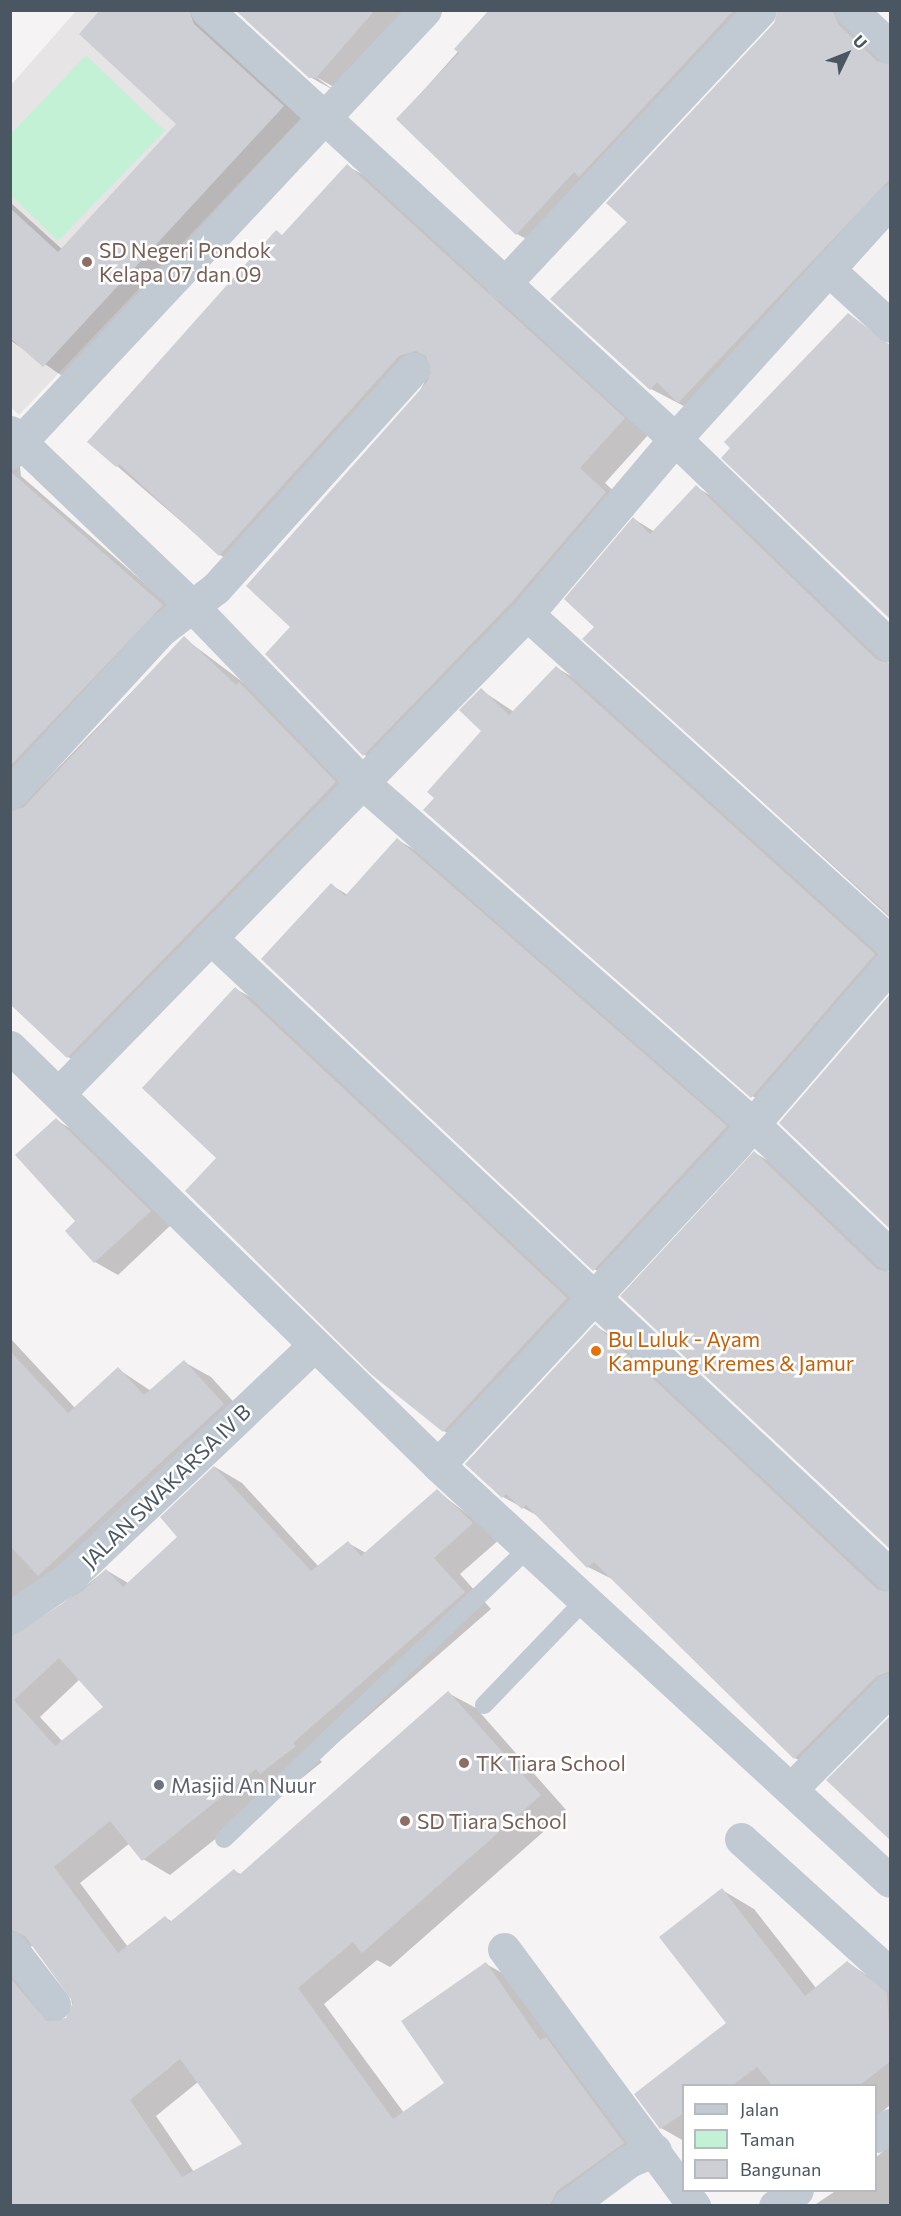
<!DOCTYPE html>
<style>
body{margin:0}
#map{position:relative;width:901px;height:2216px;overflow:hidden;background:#f5f3f3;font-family:Commissioner,sans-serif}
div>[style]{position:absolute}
.education>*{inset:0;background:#e6e4e5}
.green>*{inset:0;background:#c3f1d5}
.shadow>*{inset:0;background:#0003}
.building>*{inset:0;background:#cdcfd5}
.lane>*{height:18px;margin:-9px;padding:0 9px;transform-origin:9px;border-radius:9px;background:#c1cad2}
.street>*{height:33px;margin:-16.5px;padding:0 16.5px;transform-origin:16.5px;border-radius:16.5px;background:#c1cad2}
.dots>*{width:16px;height:16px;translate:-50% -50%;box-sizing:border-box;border:3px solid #fff;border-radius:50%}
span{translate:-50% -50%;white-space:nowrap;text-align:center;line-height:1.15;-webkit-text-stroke:5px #fff;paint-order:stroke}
.education-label{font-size:21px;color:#785e54}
.left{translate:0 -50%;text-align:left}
.food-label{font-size:21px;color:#c56008}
.street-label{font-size:21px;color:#4a5661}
.worship-label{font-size:21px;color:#5b616d}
.frame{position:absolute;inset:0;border:12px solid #4a5661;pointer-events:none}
.legend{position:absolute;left:682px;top:2084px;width:195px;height:108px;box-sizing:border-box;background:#fff;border:2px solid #b7bbc0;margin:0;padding:8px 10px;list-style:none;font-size:18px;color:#4a5661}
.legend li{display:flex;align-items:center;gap:12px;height:30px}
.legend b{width:30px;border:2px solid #b7bbc0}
.north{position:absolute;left:817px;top:24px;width:60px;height:60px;-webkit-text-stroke:4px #fff;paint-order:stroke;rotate:47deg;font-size:16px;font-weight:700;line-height:24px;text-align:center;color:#4a5661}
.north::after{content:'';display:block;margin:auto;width:21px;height:27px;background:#4a5661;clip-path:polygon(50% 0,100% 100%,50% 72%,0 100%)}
</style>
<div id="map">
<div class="education">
<i style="clip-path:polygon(76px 11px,187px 11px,301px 118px,19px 415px,11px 407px,11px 85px)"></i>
</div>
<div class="green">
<i style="clip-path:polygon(86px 55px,165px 131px,58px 241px,11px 195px,11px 134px)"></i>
</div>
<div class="shadow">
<i style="clip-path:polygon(103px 10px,219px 10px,307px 121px,68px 380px,10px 340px,10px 202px,63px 250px,178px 124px)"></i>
<i style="clip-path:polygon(237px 10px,437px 10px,341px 91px,316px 77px,335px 91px,310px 77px)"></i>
<i style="clip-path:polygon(495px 10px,771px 10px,541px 247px,517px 234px,398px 119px)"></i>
<i style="clip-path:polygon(779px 10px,849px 10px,862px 38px,890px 66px,890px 217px,703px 416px,651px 389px,629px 222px,775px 24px)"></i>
<i style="clip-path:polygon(347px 166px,373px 180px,649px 434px,605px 483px,631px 507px,389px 769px,363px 754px,293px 627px,432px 368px,246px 570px,220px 555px,117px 466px,283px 236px)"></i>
<i style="clip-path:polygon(10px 435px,17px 441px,21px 476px,187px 620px,16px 805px,17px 810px,184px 638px,264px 698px,360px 797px,93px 1071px,68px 1057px,10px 1004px)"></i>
<i style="clip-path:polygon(696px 487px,720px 501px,890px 665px,890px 918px,584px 639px,596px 626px,634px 519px,655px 532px)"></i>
<i style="clip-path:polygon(557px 668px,581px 682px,890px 961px,776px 1110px,752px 1096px,483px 731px,481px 690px,514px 712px)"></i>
<i style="clip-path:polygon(398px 840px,422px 854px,750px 1141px,618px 1284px,594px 1269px,331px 885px,348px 895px)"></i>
<i style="clip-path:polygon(236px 989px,259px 1002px,590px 1312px,467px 1445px,444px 1431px,218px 1157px)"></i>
<i style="clip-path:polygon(56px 1120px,80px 1134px,172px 1224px,118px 1275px,95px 1262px,77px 1221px)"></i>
<i style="clip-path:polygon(755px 1153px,779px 1167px,890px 1274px,890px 1548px)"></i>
<i style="clip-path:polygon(595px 1326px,619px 1340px,890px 1594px,890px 1700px,820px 1772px,795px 1758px,614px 1580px,588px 1567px,540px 1517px,503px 1497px)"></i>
<i style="clip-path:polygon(evenodd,10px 1338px,75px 1408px,118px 1369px,151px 1391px,184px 1362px,211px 1377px,251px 1421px,26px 1618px,18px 1638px,106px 1570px,128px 1583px,179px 1537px,215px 1467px,242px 1483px,319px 1567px,348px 1543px,366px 1553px,437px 1491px,500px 1539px,460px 1574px,491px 1609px,319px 1759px,322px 1762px,288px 1789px,282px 1786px,170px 1875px,143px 1859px,130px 1843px,80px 1883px,128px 1947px,166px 1918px,173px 1922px,235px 1871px,242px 1875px,448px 1693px,476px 1708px,567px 1811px,390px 1967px,377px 1960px,324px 2004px,404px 2113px,446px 2083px,486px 1964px,513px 1979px,650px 2159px,591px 2206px,10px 2206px,10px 1338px,80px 1679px,105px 1707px,63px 1742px,40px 1717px,80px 1679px,10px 1338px,33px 1945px,70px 1992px,73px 2011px,66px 2020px,59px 2023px,19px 1956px,33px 1945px,10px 1338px,198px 2082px,244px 2144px,194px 2172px,156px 2116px,198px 2082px)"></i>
<i style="clip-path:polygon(722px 1890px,754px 1909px,816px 1988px,848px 1963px,890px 1990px,890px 2105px,876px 2117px,876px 2086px,684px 2086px,684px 2141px,661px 2128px,637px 2094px,728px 2023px)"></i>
<i style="clip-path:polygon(890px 2146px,890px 2206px,813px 2206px,837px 2190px,876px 2190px,876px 2157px)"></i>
</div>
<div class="building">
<i style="clip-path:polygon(100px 10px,189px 10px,194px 24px,284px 106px,43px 367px,10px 338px,10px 208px,58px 252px,176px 124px,79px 34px)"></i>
<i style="clip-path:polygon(235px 10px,375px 10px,316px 78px,309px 78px)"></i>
<i style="clip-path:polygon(489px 10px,734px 10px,579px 177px,574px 172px,516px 235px,396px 119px,459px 53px,454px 49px)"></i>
<i style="clip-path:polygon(778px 10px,833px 10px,838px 24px,877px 61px,891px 65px,891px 178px,678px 403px,657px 382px,650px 390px,550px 299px,627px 222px,606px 203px,774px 23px)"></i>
<i style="clip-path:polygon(347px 164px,625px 418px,580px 468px,606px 492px,513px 601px,363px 756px,265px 654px,290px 627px,246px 586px,427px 382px,431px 372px,426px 356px,416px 351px,399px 356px,219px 556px,119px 464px,116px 467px,87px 442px,276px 230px,282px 235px)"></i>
<i style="clip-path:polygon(848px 313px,891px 346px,891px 620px,721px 458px,730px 448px,724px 442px)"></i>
<i style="clip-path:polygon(10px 471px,163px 605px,10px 766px)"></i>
<i style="clip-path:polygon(696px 485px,877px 660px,891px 664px,891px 917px,582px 639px,594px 627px,564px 599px,633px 517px,650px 534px)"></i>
<i style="clip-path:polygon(184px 636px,236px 685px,239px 682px,336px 782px,67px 1058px,10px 1004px,10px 812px,24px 807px)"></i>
<i style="clip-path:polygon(556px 666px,875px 954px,751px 1098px,423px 810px,434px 798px,427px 792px,481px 731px,459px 710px,481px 688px,509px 715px)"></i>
<i style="clip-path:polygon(397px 838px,727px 1126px,593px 1271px,261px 959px,331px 883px,345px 896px)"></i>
<i style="clip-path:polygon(235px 987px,567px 1298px,443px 1432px,372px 1375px,185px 1191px,216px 1158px,142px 1088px)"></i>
<i style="clip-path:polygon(891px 993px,891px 1230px,779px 1123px)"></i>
<i style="clip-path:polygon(56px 1118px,151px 1211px,94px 1263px,65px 1231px,75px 1221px,15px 1155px)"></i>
<i style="clip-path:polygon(754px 1151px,877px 1269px,891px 1273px,891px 1550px,620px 1296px)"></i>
<i style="clip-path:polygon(595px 1324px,877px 1589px,891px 1593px,891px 1671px,877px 1676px,794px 1759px,594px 1562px,587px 1568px,526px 1505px,522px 1509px,506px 1494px,502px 1498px,465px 1464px)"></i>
<i style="clip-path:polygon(10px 1351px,68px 1413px,118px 1367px,144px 1395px,184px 1360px,224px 1404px,38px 1576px,10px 1546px)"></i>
<i style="clip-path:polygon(evenodd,214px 1466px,311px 1571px,348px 1541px,361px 1556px,437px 1489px,473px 1523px,434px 1558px,465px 1592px,293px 1743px,296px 1746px,260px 1774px,256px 1769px,142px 1861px,110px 1821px,54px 1867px,118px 1953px,165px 1916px,170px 1922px,234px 1869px,239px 1875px,448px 1691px,541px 1795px,362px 1953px,353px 1942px,298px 1988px,393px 2119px,444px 2083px,401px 2021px,486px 1962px,540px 2040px,546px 2037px,624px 2143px,557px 2191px,550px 2205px,10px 2205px,10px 1978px,47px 2021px,66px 2018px,73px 2002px,25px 1936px,10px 1929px,10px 1637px,82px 1591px,106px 1569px,123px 1587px,177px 1537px,160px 1517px,214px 1466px,59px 1658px,103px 1707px,55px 1746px,14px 1700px,59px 1658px,214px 1466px,180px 2059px,242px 2144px,182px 2177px,130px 2100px,180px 2059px)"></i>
<i style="clip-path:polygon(891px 1715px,891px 1841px,826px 1780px)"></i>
<i style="clip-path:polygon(722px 1888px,805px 1996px,847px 1961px,887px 1992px,891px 2061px,860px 2085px,772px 2085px,757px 2067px,733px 2085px,684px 2085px,684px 2113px,660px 2129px,634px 2094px,726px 2023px,659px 1937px)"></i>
</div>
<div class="lane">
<i style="left:484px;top:1705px;width:147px;rotate:-46.1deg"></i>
<i style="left:224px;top:1839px;width:421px;rotate:-43.7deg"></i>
</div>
<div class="street">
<i style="left:207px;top:10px;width:635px;rotate:42.51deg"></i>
<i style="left:675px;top:439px;width:298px;rotate:43.9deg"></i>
<i style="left:851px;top:10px;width:54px;rotate:43.5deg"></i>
<i style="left:828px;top:269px;width:84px;rotate:42.6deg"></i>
<i style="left:503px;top:285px;width:376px;rotate:-46.9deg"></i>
<i style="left:10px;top:432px;width:252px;rotate:43.7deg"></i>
<i style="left:192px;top:606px;width:248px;rotate:46deg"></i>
<i style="left:364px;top:784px;width:518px;rotate:41.17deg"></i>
<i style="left:754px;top:1125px;width:188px;rotate:43.7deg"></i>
<i style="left:10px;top:453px;width:607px;rotate:-46.87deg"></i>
<i style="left:527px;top:614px;width:489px;rotate:42.1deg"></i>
<i style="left:10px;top:794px;width:223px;rotate:-47.4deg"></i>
<i style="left:161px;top:630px;width:69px;rotate:-37.4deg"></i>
<i style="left:216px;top:588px;width:295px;rotate:-48deg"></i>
<i style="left:214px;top:941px;width:927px;rotate:43.16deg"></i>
<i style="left:10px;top:1047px;width:598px;rotate:44.32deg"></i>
<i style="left:438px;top:1465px;width:614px;rotate:42.63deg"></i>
<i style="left:59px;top:1093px;width:670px;rotate:-45.67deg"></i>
<i style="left:527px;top:614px;width:229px;rotate:-49.8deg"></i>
<i style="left:675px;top:439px;width:321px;rotate:-47.9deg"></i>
<i style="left:438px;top:1465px;width:437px;rotate:-47.1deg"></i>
<i style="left:735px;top:1145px;width:238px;rotate:-49.3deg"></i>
<i style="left:10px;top:1618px;width:74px;rotate:-34.5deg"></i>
<i style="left:71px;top:1576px;width:335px;rotate:-43.5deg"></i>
<i style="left:792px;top:1788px;width:139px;rotate:-45.3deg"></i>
<i style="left:741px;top:1839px;width:201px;rotate:42.2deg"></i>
<i style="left:10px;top:1947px;width:72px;rotate:52.3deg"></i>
<i style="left:504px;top:1949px;width:320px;rotate:53.5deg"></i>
<i style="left:876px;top:2136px;width:18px;rotate:-38deg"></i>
<i style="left:568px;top:2206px;width:76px;rotate:-36.4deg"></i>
<i style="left:629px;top:2161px;width:28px;rotate:-23deg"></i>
<i style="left:775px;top:2206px;width:27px;rotate:-36deg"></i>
</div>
<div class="dots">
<i style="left:87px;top:262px;background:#8d6e63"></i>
<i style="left:596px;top:1351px;background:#e8710a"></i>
<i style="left:464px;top:1763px;background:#8d6e63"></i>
<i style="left:159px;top:1785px;background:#6b7280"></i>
<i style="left:405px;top:1821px;background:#8d6e63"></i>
</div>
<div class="education-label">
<span class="left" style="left:99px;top:262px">SD Negeri Pondok<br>Kelapa 07 dan 09</span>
<span class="left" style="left:476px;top:1763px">TK Tiara School</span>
<span class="left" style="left:417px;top:1821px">SD Tiara School</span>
</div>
<div class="food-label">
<span class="left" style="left:608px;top:1351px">Bu Luluk - Ayam<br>Kampung Kremes &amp; Jamur</span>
</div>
<div class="street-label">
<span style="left:166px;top:1486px;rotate:-44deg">JALAN SWAKARSA IV B</span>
</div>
<div class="worship-label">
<span class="left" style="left:171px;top:1785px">Masjid An Nuur</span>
</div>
<div class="frame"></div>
<ul class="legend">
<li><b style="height:8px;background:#c1cad2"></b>Jalan</li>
<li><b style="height:16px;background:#c3f1d5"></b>Taman</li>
<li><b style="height:16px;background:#cdcfd5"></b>Bangunan</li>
</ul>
<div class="north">U</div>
</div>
